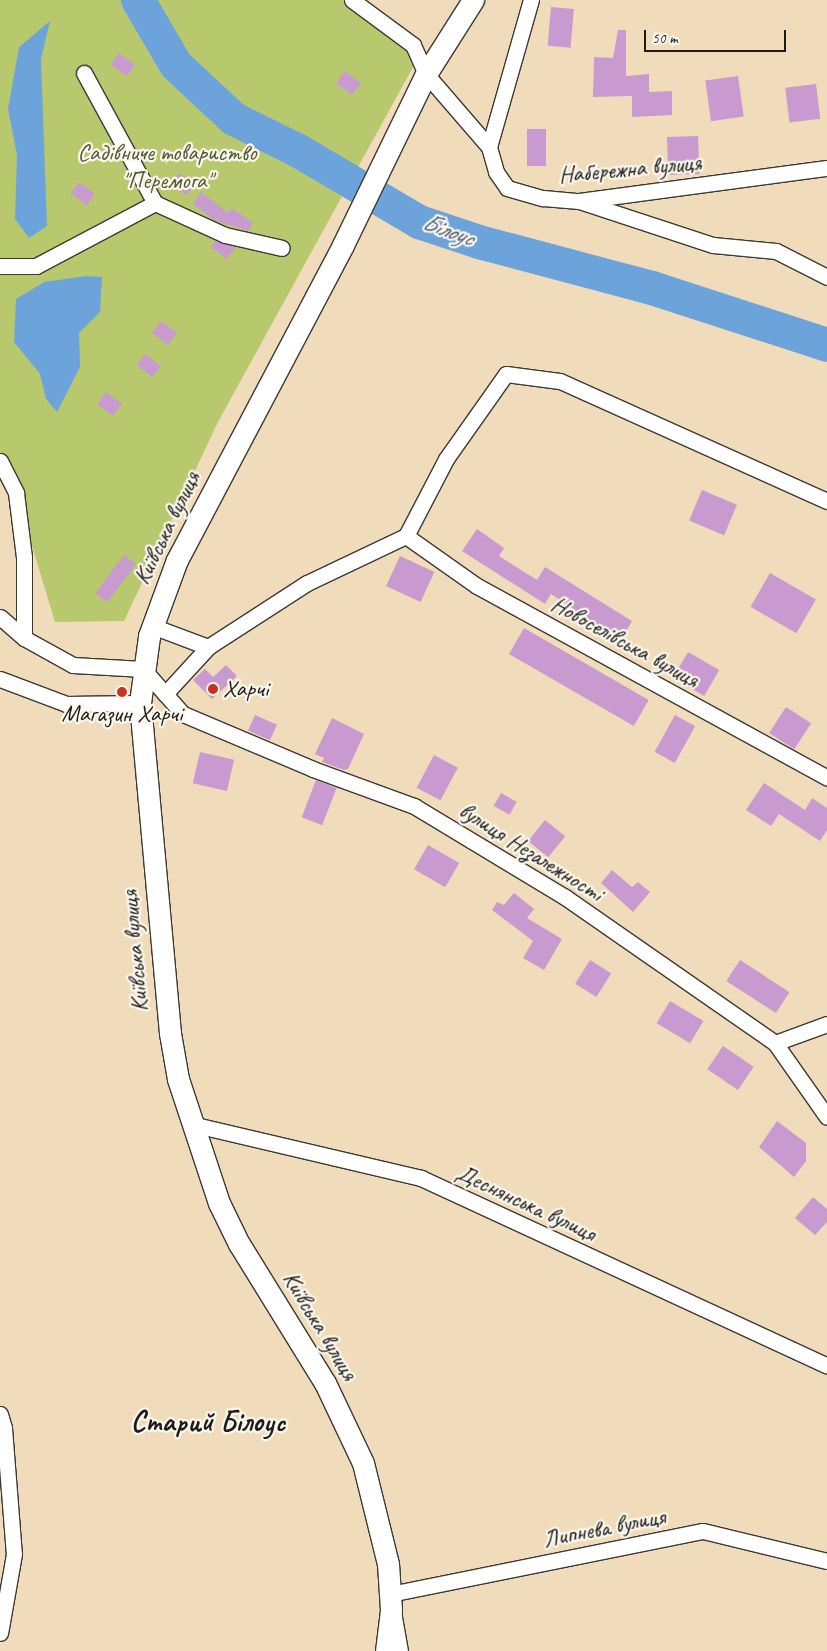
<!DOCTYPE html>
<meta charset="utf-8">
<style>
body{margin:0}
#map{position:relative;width:827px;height:1651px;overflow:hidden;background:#f0dcba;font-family:Caveat,sans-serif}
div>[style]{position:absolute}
.green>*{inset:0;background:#b8c96d}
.water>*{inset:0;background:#6da3db}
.river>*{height:34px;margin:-17px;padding:0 17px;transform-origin:17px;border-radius:17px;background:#6da3db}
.building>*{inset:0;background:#c89acf;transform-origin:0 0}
.roads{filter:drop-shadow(1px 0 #3c3934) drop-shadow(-1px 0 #3c3934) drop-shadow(0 1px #3c3934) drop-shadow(0 -1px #3c3934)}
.street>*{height:15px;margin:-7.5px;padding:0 7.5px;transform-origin:7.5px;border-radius:7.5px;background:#fff}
.secondary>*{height:21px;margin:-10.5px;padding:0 10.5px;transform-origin:10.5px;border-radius:10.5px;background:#fff}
.dots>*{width:14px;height:14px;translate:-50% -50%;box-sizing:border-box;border:2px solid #fbf7ec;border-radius:50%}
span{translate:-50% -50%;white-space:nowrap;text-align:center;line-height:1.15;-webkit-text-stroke:4.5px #fbf7ec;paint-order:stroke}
.park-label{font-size:24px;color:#535938}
.street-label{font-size:24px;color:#1c1c1c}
.poi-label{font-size:24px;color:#1c1c1c}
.left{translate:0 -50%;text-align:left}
.water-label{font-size:25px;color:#405972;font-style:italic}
.district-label{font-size:29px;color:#1c1c1c;font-weight:700}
.scale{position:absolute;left:644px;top:30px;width:142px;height:22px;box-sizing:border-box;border:2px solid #1c1c1c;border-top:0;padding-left:6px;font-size:15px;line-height:18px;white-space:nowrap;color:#1c1c1c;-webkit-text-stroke:4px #fbf7ec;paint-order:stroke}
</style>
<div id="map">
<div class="green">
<i style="clip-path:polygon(0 0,344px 0,418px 58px,218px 422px,124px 621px,55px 622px,16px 493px,0 454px)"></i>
</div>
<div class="water">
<i style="clip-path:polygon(50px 21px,41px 59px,47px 226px,29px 238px,15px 219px,17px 155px,8px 109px,19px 47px)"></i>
<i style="clip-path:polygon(86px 276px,102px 277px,100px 312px,79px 333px,80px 367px,57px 412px,46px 399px,40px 374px,14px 342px,16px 299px,44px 282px)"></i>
</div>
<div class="river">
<i style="left:138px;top:0;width:75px;rotate:59.7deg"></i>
<i style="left:176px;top:65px;width:79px;rotate:43deg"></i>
<i style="left:234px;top:119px;width:70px;rotate:26.2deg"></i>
<i style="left:297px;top:150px;width:142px;rotate:30.5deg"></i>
<i style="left:419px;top:222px;width:63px;rotate:18.4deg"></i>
<i style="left:479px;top:242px;width:179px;rotate:14.9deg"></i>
<i style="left:652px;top:288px;width:184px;rotate:18deg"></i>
</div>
<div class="building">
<i style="left:551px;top:7px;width:23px;height:39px;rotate:5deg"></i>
<i style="clip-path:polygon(618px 30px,626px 30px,626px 76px,649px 74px,649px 92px,672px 91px,672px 115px,632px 117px,632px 96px,593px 97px,594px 57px,613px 58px)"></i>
<i style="left:119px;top:53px;width:20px;height:14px;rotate:37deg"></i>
<i style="left:345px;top:71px;width:20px;height:15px;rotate:37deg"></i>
<i style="left:738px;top:76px;width:41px;height:33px;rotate:82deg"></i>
<i style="left:816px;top:84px;width:35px;height:31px;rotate:83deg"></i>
<i style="left:527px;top:129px;width:19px;height:37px"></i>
<i style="left:698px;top:136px;width:38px;height:31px;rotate:88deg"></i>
<i style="left:179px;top:173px;width:19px;height:14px;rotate:35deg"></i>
<i style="left:79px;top:182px;width:20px;height:14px;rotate:37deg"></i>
<i style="clip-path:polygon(201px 192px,228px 213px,232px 208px,253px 223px,248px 231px,214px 220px,193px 204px)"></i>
<i style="clip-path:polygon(215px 241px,236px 247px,227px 259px,211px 247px)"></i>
<i style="left:161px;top:321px;width:20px;height:15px;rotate:37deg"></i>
<i style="left:145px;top:354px;width:20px;height:14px;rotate:37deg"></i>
<i style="left:106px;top:392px;width:20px;height:15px;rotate:37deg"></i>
<i style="left:702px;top:490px;width:38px;height:33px;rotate:23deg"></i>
<i style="clip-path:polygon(477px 529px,504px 548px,499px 556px,537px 580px,545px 567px,632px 621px,618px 646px,570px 617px,575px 610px,551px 594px,545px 604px,462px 551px)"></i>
<i style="left:124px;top:555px;width:15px;height:48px;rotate:37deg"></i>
<i style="left:400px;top:556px;width:38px;height:33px;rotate:25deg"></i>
<i style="left:770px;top:573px;width:53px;height:39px;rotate:30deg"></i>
<i style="left:524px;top:628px;width:144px;height:30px;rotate:30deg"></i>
<i style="left:688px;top:652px;width:36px;height:30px;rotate:30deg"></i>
<i style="clip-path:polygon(226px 665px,237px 676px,212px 699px,193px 680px,205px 669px,213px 677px)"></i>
<i style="left:786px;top:707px;width:30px;height:31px;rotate:33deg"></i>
<i style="left:255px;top:715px;width:24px;height:17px;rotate:24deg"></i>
<i style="left:675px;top:715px;width:23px;height:42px;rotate:29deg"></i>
<i style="clip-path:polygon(332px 718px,364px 734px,348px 769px,344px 770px,322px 762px,324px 758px,315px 754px)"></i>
<i style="left:200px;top:752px;width:35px;height:32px;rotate:13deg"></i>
<i style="left:434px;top:755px;width:27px;height:37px;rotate:28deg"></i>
<i style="left:316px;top:780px;width:22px;height:40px;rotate:21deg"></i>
<i style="clip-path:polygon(764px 783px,805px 810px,812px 798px,827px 808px,827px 830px,820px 841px,779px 814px,771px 826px,746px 810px)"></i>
<i style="left:501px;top:793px;width:18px;height:15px;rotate:29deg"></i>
<i style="left:545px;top:820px;width:26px;height:27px;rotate:39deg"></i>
<i style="left:428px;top:845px;width:36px;height:28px;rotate:30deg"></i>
<i style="clip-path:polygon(612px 870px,632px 887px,638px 882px,650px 892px,633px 912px,601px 883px)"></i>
<i style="clip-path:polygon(514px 893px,534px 909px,527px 918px,562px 939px,544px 970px,523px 958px,533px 941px,492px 910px,497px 902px,504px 905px)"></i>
<i style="left:590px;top:960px;width:25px;height:28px;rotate:32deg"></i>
<i style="left:740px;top:960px;width:59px;height:25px;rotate:33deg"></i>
<i style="left:670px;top:1001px;width:39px;height:26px;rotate:31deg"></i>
<i style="left:723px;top:1046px;width:37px;height:28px;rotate:34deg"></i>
<i style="clip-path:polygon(777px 1121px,806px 1143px,806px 1161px,794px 1177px,759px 1147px)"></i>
<i style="clip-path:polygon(813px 1197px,827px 1209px,827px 1222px,815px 1235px,795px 1218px)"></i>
</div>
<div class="roads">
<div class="street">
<i style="left:352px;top:0;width:76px;rotate:36.4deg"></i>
<i style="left:413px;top:45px;width:32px;rotate:66deg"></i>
<i style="left:426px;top:74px;width:96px;rotate:49.2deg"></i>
<i style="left:489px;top:147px;width:26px;rotate:74deg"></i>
<i style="left:496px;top:172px;width:19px;rotate:55deg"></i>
<i style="left:507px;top:188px;width:37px;rotate:16deg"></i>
<i style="left:543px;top:198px;width:36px;rotate:5deg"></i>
<i style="left:579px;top:201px;width:250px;rotate:-7.6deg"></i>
<i style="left:84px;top:73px;width:148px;rotate:61.4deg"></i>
<i style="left:489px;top:147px;width:153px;rotate:-74.1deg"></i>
<i style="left:582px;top:202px;width:138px;rotate:18.2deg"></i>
<i style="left:713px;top:245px;width:63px;rotate:5.4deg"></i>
<i style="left:776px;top:251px;width:57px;rotate:27deg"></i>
<i style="left:0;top:266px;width:36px"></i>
<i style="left:36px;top:266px;width:135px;rotate:-27.9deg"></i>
<i style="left:155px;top:203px;width:77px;rotate:24.6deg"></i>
<i style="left:225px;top:235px;width:58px;rotate:12.8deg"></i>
<i style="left:0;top:461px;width:36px;rotate:63deg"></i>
<i style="left:16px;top:493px;width:64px;rotate:82.9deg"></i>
<i style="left:24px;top:557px;width:81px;rotate:90deg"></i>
<i style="left:24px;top:638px;width:56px;rotate:28.9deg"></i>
<i style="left:73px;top:665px;width:70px;rotate:3.3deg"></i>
<i style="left:143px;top:669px;width:60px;rotate:48.4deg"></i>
<i style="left:183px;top:714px;width:141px;rotate:22.9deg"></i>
<i style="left:313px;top:769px;width:108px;rotate:20.1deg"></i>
<i style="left:414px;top:806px;width:176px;rotate:31.1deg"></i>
<i style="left:565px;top:897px;width:256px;rotate:34.8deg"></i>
<i style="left:775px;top:1043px;width:90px;rotate:54.9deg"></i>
<i style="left:406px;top:536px;width:87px;rotate:35.2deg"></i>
<i style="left:477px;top:586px;width:399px;rotate:28.7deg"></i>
<i style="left:0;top:617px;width:32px;rotate:41deg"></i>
<i style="left:152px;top:626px;width:60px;rotate:20.6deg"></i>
<i style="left:208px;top:647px;width:118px;rotate:-32.9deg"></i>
<i style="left:307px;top:583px;width:110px;rotate:-25.4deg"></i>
<i style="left:406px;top:536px;width:87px;rotate:-62.5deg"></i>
<i style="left:446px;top:459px;width:104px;rotate:-54.8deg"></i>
<i style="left:506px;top:374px;width:54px;rotate:7.4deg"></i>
<i style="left:560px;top:381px;width:293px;rotate:24.2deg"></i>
<i style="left:0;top:679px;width:71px;rotate:20.7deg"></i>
<i style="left:66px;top:704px;width:74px;rotate:-0.8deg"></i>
<i style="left:165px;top:694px;width:64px;rotate:-47.5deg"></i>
<i style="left:775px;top:1043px;width:55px;rotate:-20.1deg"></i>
<i style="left:191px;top:1124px;width:236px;rotate:13.2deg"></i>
<i style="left:421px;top:1178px;width:447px;rotate:24.8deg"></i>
<i style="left:0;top:1414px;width:15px;rotate:74deg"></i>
<i style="left:4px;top:1428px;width:126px;rotate:85.5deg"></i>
<i style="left:14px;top:1554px;width:80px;rotate:100deg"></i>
<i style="left:400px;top:1651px;width:58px;rotate:-100deg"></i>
<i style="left:390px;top:1594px;width:319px;rotate:-11.4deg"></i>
<i style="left:703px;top:1531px;width:128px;rotate:13.6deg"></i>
</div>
<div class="secondary">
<i style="left:386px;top:1651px;width:41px;rotate:-83deg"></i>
<i style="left:391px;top:1610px;width:46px;rotate:-93.7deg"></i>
<i style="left:388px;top:1564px;width:104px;rotate:-103.9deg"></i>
<i style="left:363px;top:1463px;width:89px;rotate:-115.4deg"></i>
<i style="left:325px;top:1383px;width:163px;rotate:-121.7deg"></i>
<i style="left:239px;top:1244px;width:46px;rotate:-116deg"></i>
<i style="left:219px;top:1203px;width:131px;rotate:-108.3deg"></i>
<i style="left:178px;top:1079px;width:47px;rotate:-99.9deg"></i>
<i style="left:170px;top:1033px;width:331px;rotate:-95.2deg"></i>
<i style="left:140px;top:703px;width:68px;rotate:-82.3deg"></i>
<i style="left:149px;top:636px;width:81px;rotate:-69.8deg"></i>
<i style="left:177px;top:560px;width:356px;rotate:-62.2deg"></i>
<i style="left:343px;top:245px;width:190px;rotate:-64.1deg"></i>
<i style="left:426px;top:74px;width:88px;rotate:-57.6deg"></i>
</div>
</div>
<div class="dots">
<i style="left:213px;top:689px;background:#c8321e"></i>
<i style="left:122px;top:692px;background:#c8321e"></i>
</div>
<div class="park-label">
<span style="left:167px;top:167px">Садівниче товариство<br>"Перемога"</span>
</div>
<div class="street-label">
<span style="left:630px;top:169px;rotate:-5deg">Набережна вулиця</span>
<span style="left:167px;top:528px;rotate:-64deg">Київська вулиця</span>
<span style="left:625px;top:642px;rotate:29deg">Новоселівська вулиця</span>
<span style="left:531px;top:852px;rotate:32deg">вулиця Незалежності</span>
<span style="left:135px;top:951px;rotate:-95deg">Київська вулиця</span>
<span style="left:526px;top:1203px;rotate:25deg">Деснянська вулиця</span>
<span style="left:320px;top:1326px;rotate:59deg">Київська вулиця</span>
<span style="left:604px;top:1528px;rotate:-11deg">Липнева вулиця</span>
</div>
<div class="poi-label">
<span class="left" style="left:223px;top:689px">Харчі</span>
<span style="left:122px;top:714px">Магазин Харчі</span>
</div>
<div class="water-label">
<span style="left:448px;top:230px;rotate:20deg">Білоус</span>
</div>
<div class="district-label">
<span style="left:208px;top:1422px">Старий Білоус</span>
</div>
<div class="scale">50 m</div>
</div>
